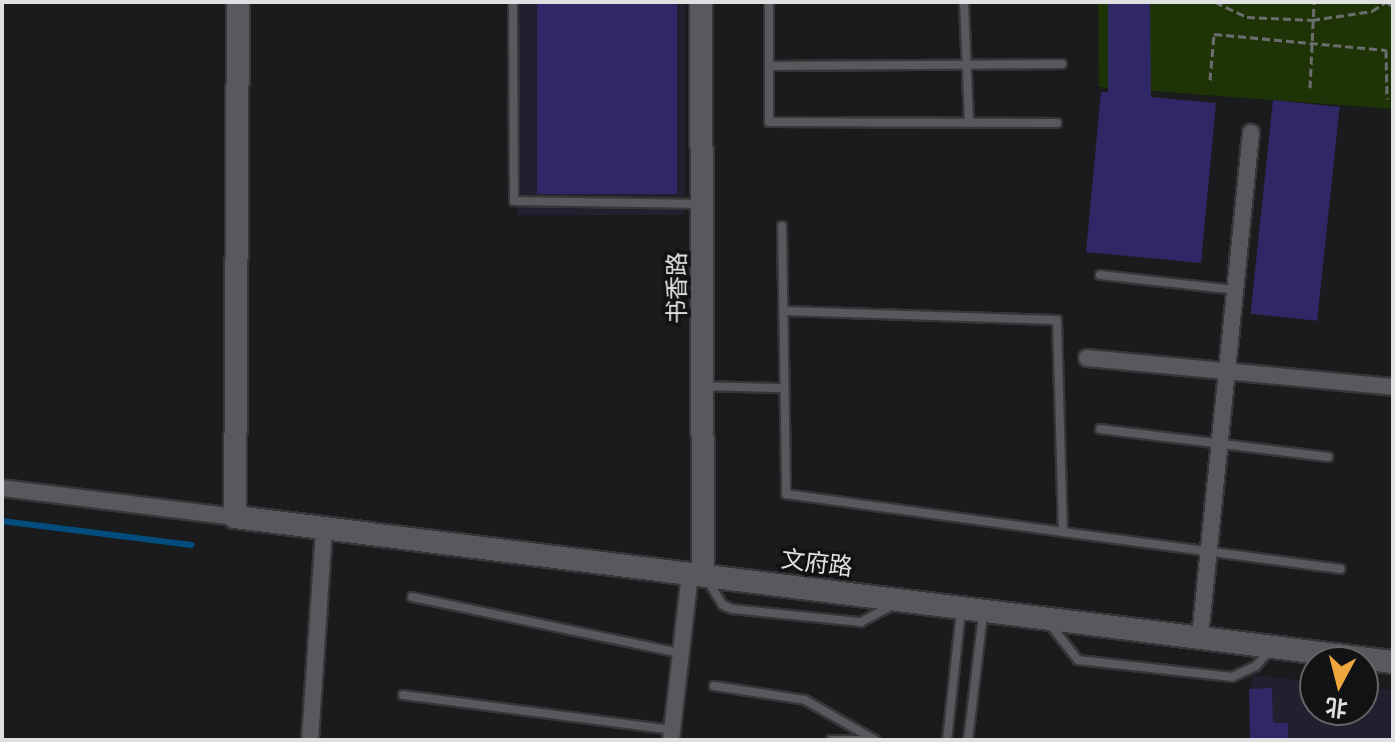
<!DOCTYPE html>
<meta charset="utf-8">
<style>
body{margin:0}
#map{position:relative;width:1395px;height:742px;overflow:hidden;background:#191b1d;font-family:"Golos Text","Noto Sans SC",sans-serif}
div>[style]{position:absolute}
.commercial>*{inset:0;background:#221f2f;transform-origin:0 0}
.green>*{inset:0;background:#1e3406}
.stream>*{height:6px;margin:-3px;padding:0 3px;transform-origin:3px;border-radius:3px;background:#034d7e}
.building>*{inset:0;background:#302866;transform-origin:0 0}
.path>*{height:3px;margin-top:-1.5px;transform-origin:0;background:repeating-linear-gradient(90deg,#6b6d6f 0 8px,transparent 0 12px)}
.roads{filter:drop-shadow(2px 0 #353637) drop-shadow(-2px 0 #353637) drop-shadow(0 2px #353637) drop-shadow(0 -2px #353637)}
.lane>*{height:8px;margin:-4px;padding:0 4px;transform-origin:4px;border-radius:4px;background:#57595c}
.street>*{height:16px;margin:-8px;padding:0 8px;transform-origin:8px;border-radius:8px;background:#57595c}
.secondary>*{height:22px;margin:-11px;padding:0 11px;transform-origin:11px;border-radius:11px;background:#57595c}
span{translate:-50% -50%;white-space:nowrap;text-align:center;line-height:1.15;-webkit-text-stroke:7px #101214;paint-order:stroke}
.street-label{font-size:24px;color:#dfe0e2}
.frame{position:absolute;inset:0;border:4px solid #dfe0e2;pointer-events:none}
.north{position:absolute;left:1299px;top:646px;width:80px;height:80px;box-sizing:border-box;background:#101214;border:2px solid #636466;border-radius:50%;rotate:187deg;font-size:22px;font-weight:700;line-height:32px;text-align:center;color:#dfe0e2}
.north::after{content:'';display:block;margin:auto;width:28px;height:36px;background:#efa73d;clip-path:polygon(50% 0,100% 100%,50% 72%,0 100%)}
</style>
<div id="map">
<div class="commercial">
<i style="left:517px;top:2px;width:168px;height:213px"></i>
<i style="clip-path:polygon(1252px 675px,1315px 682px,1315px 710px,1363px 710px,1363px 687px,1393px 690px,1393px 740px,1253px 740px)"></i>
</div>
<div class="green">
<i style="clip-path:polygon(1098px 2px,1393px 2px,1393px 109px,1099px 87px)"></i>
</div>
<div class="stream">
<i style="left:2px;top:521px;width:191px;rotate:7.2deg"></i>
</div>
<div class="building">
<i style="left:537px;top:2px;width:140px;height:192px"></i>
<i style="clip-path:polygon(1108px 2px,1150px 2px,1151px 97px,1216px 103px,1201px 263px,1086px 252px,1101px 92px,1108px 92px)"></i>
<i style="left:1273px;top:100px;width:67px;height:215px;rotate:6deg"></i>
<i style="clip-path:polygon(1272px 688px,1273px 723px,1288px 723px,1288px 740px,1250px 740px,1249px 689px)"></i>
</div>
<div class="path">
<i style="left:1215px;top:2px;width:35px;rotate:25deg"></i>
<i style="left:1247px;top:17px;width:65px;rotate:2.6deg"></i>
<i style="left:1312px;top:20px;width:61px;rotate:-8.5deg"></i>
<i style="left:1372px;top:11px;width:17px;rotate:-33deg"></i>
<i style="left:1386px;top:2px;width:8px;rotate:30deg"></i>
<i style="left:1210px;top:80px;width:46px;rotate:-85deg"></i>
<i style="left:1214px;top:34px;width:173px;rotate:5.3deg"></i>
<i style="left:1386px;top:50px;width:49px;rotate:88.8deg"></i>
<i style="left:1310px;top:88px;width:86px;rotate:-87.3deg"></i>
</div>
<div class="roads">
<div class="lane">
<i style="left:513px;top:2px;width:199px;rotate:89.7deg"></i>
<i style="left:514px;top:201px;width:188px;rotate:0.9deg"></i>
<i style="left:769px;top:2px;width:120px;rotate:90deg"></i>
<i style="left:769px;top:122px;width:288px;rotate:0.2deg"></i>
<i style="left:964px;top:2px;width:121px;rotate:87.6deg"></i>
<i style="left:769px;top:66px;width:293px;rotate:-0.4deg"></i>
<i style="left:782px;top:226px;width:268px;rotate:89.1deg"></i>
<i style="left:786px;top:494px;width:280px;rotate:7.8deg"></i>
<i style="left:1100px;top:275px;width:136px;rotate:6.3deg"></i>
<i style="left:783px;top:311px;width:274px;rotate:1.9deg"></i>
<i style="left:1057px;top:320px;width:212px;rotate:88.4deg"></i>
<i style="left:1063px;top:532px;width:280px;rotate:7.6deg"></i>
<i style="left:703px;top:386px;width:79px;rotate:1.5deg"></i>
<i style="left:1100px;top:429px;width:230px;rotate:7deg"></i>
<i style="left:706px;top:578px;width:32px;rotate:58deg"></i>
<i style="left:723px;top:605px;width:10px;rotate:24deg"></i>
<i style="left:732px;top:609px;width:130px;rotate:5.8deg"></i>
<i style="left:861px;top:622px;width:38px;rotate:-28deg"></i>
<i style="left:412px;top:597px;width:275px;rotate:11.8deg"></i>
<i style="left:1049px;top:623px;width:47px;rotate:51.9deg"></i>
<i style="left:1078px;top:660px;width:155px;rotate:6.3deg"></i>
<i style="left:1232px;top:677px;width:26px;rotate:-25deg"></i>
<i style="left:1256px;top:666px;width:21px;rotate:-49deg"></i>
<i style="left:714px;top:686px;width:92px;rotate:8.7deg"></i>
<i style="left:805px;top:700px;width:81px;rotate:29.7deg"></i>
<i style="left:403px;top:695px;width:271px;rotate:7.4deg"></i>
<i style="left:831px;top:740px;width:43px"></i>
<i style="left:947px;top:740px;width:129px;rotate:-83.8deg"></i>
<i style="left:968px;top:740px;width:127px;rotate:-83.2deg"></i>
</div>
<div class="street">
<i style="left:1087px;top:358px;width:307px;rotate:5.4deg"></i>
<i style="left:2px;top:488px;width:235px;rotate:7.1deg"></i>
<i style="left:1200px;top:637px;width:507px;rotate:-84.22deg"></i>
<i style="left:310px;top:740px;width:210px;rotate:-86.2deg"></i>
<i style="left:671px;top:740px;width:169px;rotate:-83.5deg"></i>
</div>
<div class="secondary">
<i style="left:238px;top:2px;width:515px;rotate:90.33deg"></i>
<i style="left:235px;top:517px;width:1167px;rotate:7.14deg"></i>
<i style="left:701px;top:2px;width:571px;rotate:89.8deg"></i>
</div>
</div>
<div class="street-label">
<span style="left:676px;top:288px;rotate:-90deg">书香路</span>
<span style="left:817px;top:562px;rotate:7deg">文府路</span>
</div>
<div class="frame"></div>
<div class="north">北</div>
</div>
